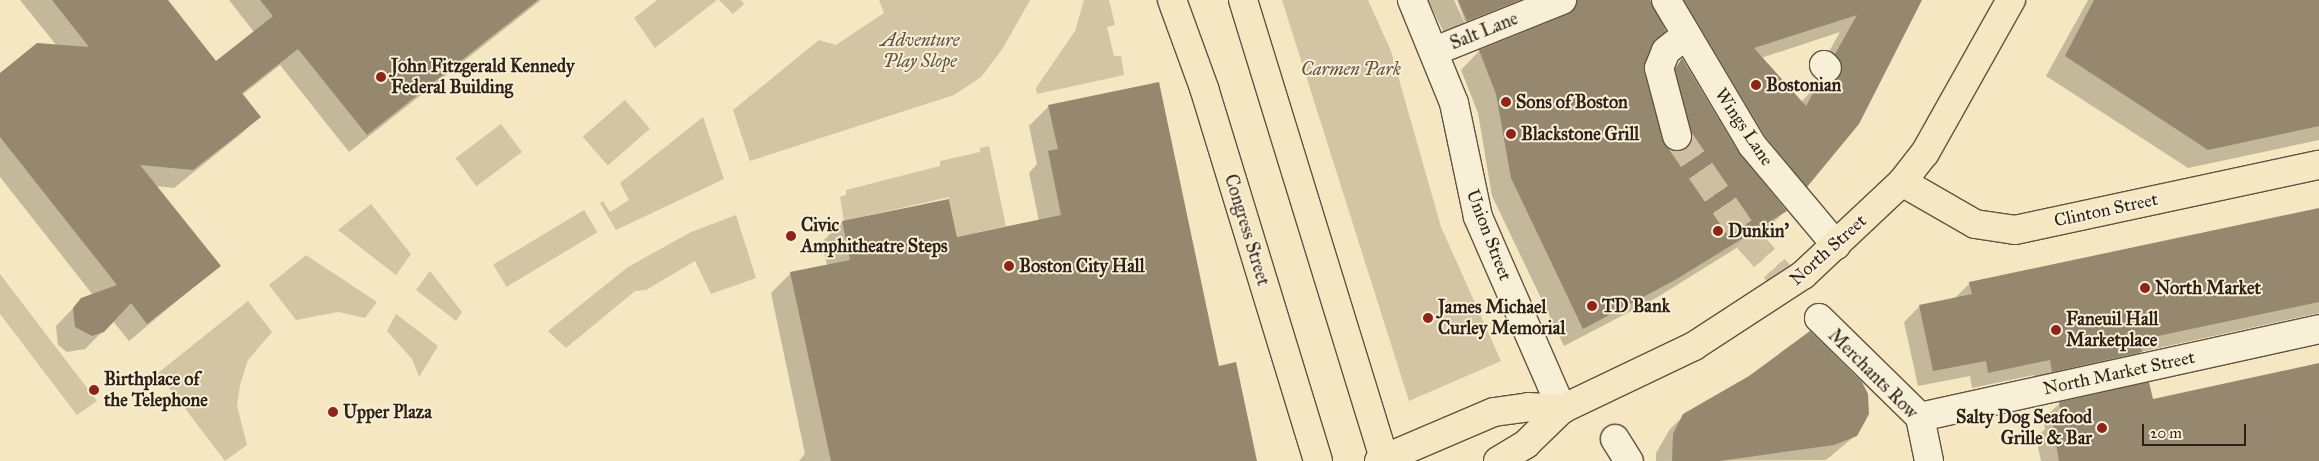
<!DOCTYPE html>
<style>
body{margin:0}
#map{position:relative;width:2319px;height:461px;overflow:hidden;background:#f4e7c1;font-family:"IM FELL Great Primer",serif}
div>[style]{position:absolute}
.green>*{inset:0;background:#d3c5a4;transform-origin:0 0}
.shadow>*{inset:0;background:#0003}
.building>*{inset:0;background:#96886f}
.minor-tunnel>*{height:28px;margin-top:-14px;transform-origin:0;background:repeating-linear-gradient(90deg,#cdbf9f 0 28px,transparent 0 42px)}
.roads{filter:drop-shadow(1px 0 #615241) drop-shadow(-1px 0 #615241) drop-shadow(0 1px #615241) drop-shadow(0 -1px #615241)}
.minor>*{height:28px;margin:-14px;padding:0 14px;transform-origin:14px;border-radius:14px;background:#f8efd7}
.major>*{height:28px;margin:-14px;padding:0 14px;transform-origin:14px;border-radius:14px;background:#f4e7c1}
.dots>*{width:14px;height:14px;translate:-50% -50%;box-sizing:border-box;border:2px solid #f8efd7;border-radius:50%}
span{translate:-50% -50%;white-space:nowrap;text-align:center;line-height:1.15;-webkit-text-stroke:4px #f8efd7;paint-order:stroke}
.street-label{font-size:18px;color:#302116}
.park-label{font-size:18px;color:#615241;font-style:italic}
.poi-label{font-size:18px;color:#302116;font-weight:700}
.left{translate:0 -50%;text-align:left}
.right{translate:-100% -50%;text-align:right}
.scale{position:absolute;left:2142px;top:424px;width:104px;height:22px;box-sizing:border-box;border:2px solid #302116;border-top:0;padding-left:6px;font-size:15px;line-height:18px;white-space:nowrap;color:#302116;-webkit-text-stroke:4px #f8efd7;paint-order:stroke}
</style>
<div id="map">
<div class="green">
<i style="clip-path:polygon(657px 0,717px 0,655px 48px,634px 18px)"></i>
<i style="clip-path:polygon(719px 0,741px 0,744px 4px,733px 14px)"></i>
<i style="clip-path:polygon(879px 0,1030px 0,1003px 48px,981px 77px,954px 95px,750px 161px,733px 110px,819px 40px,836px 45px,884px 13px)"></i>
<i style="clip-path:polygon(1084px 0,1109px 0,1115px 25px,1107px 27px,1114px 56px,1121px 56px,1124px 75px,1037px 94px,1036px 88px,1075px 31px)"></i>
<i style="clip-path:polygon(1282px 0,1368px 0,1391px 51px,1441px 227px,1501px 361px,1409px 401px)"></i>
<i style="left:625px;top:100px;width:38px;height:56px;rotate:49deg"></i>
<i style="clip-path:polygon(703px 117px,724px 179px,616px 230px,600px 203px,603px 201px,610px 212px,629px 200px,620px 183px)"></i>
<i style="left:501px;top:124px;width:35px;height:57px;rotate:53deg"></i>
<i style="clip-path:polygon(989px 146px,1006px 226px,957px 237px,949px 197px,844px 221px,840px 197px,846px 195px,846px 190px,940px 166px,940px 161px,980px 152px,980px 148px)"></i>
<i style="clip-path:polygon(371px 204px,411px 254px,396px 275px,338px 230px)"></i>
<i style="left:584px;top:210px;width:26px;height:106px;rotate:59deg"></i>
<i style="clip-path:polygon(736px 215px,756px 278px,711px 294px,695px 261px,646px 290px,635px 291px,566px 348px,548px 331px,628px 267px,691px 232px)"></i>
<i style="clip-path:polygon(306px 255px,377px 302px,365px 318px,338px 312px,296px 320px,269px 285px)"></i>
<i style="clip-path:polygon(430px 271px,462px 312px,456px 321px,416px 290px)"></i>
<i style="clip-path:polygon(0 274px,97px 401px,77px 415px,0 314px)"></i>
<i style="clip-path:polygon(248px 301px,272px 332px,248px 360px,240px 385px,237px 406px,247px 445px,225px 461px,158px 373px)"></i>
<i style="clip-path:polygon(396px 314px,438px 346px,419px 377px,412px 359px,387px 331px)"></i>
</div>
<div class="shadow">
<i style="clip-path:polygon(20px 0,167px 0,216px 62px,254px 32px,229px 0,541px 0,349px 152px,280px 65px,242px 95px,259px 117px,241px 134px,174px 188px,155px 186px,219px 266px,129px 341px,113px 321px,85px 349px,67px 352px,58px 345px,56px 326px,82px 299px,93px 295px,0 177px,0 74px,57px 46px)"></i>
<i style="clip-path:polygon(evenodd,1428px 0,1454px 0,1467px 28px,1457px 0,1921px 0,1807px 186px,1788px 204px,1661px 10px,1651px 5px,1650px 45px,1643px 71px,1665px 148px,1672px 150px,1658px 89px,1682px 60px,1738px 154px,1785px 211px,1767px 229px,1656px 298px,1564px 346px,1492px 196px,1478px 113px,1461px 70px,1479px 51px,1559px 19px,1559px 13px,1447px 39px,1428px 0,1840px 32px,1817px 73px,1820px 82px,1801px 102px,1761px 58px,1840px 32px)"></i>
<i style="clip-path:polygon(2088px 0,2319px 0,2319px 140px,2188px 168px,2046px 76px)"></i>
<i style="clip-path:polygon(1049px 106px,1218px 367px,1256px 461px,799px 461px,805px 454px,771px 293px,791px 273px,827px 266px,822px 242px,842px 222px,948px 200px,956px 239px,1039px 221px,1029px 173px,1037px 164px,1029px 126px)"></i>
<i style="clip-path:polygon(2319px 209px,2319px 313px,2140px 352px,2125px 367px,2037px 387px,2034px 375px,1972px 388px,1970px 376px,1918px 386px,1904px 322px,1920px 306px,1954px 299px,1970px 283px)"></i>
<i style="clip-path:polygon(2319px 364px,2319px 461px,2041px 461px,2036px 438px,2045px 429px,2043px 419px,2059px 404px,2148px 384px,2152px 401px)"></i>
<i style="clip-path:polygon(1868px 401px,1866px 420px,1856px 435px,1826px 460px,1656px 461px,1656px 453px,1670px 429px,1689px 411px)"></i>
</div>
<div class="building">
<i style="clip-path:polygon(52px 0,168px 0,216px 61px,273px 16px,260px 0,538px 0,367px 135px,298px 49px,242px 93px,261px 117px,193px 170px,140px 165px,221px 266px,147px 324px,131px 303px,104px 332px,92px 336px,75px 327px,73px 308px,81px 298px,117px 285px,0 137px,0 73px,37px 43px,89px 47px)"></i>
<i style="clip-path:polygon(1458px 0,1520px 0,1467px 21px)"></i>
<i style="clip-path:polygon(1577px 0,1650px 0,1666px 31px,1652px 45px,1644px 71px,1666px 147px,1681px 151px,1692px 140px,1675px 69px,1682px 58px,1739px 153px,1787px 211px,1675px 280px,1583px 329px,1511px 178px,1496px 94px,1479px 50px,1568px 14px)"></i>
<i style="clip-path:polygon(evenodd,1684px 0,1922px 0,1859px 124px,1807px 187px,1765px 136px,1684px 0,1857px 15px,1835px 54px,1842px 72px,1832px 83px,1820px 81px,1806px 106px,1754px 48px,1857px 15px)"></i>
<i style="clip-path:polygon(2094px 0,2319px 0,2319px 126px,2208px 150px,2065px 56px)"></i>
<i style="clip-path:polygon(1159px 82px,1219px 366px,1236px 362px,1257px 461px,831px 461px,790px 272px,850px 260px,842px 221px,949px 199px,957px 237px,1061px 215px,1048px 151px,1058px 149px,1048px 105px)"></i>
<i style="clip-path:polygon(2319px 208px,2319px 302px,2139px 340px,2142px 352px,2052px 372px,2050px 360px,1988px 373px,1986px 361px,1933px 371px,1919px 305px,1972px 294px,1969px 282px)"></i>
<i style="clip-path:polygon(1810px 331px,1862px 382px,1868px 394px,1869px 414px,1857px 436px,1834px 445px,1720px 461px,1672px 461px,1673px 434px,1683px 414px,1749px 376px)"></i>
<i style="clip-path:polygon(2319px 363px,2319px 461px,2059px 461px,2052px 421px,2062px 419px,2059px 402px,2149px 382px,2153px 399px)"></i>
</div>
<div class="minor-tunnel">
<i style="left:1677px;top:136px;width:122px;rotate:55.7deg"></i>
<i style="left:1746px;top:237px;width:64px;rotate:48.1deg"></i>
</div>
<div class="roads">
<div class="minor">
<i style="left:1412px;top:0;width:111px;rotate:67.8deg"></i>
<i style="left:1454px;top:103px;width:116px;rotate:78.1deg"></i>
<i style="left:1478px;top:217px;width:210px;rotate:66.4deg"></i>
<i style="left:1666px;top:0;width:169px;rotate:59.3deg"></i>
<i style="left:1752px;top:145px;width:131px;rotate:50deg"></i>
<i style="left:1435px;top:51px;width:137px;rotate:-21.9deg"></i>
<i style="left:1824px;top:65px;width:4px;rotate:45deg"></i>
<i style="left:1677px;top:136px;width:70px;rotate:-104.8deg"></i>
<i style="left:1659px;top:68px;width:18px;rotate:-68deg"></i>
<i style="left:1666px;top:51px;width:26px;rotate:-39deg"></i>
<i style="left:1819px;top:318px;width:141px;rotate:44.4deg"></i>
<i style="left:1920px;top:417px;width:45px;rotate:78.4deg"></i>
<i style="left:1920px;top:417px;width:409px;rotate:-12.4deg"></i>
<i style="left:1615px;top:439px;width:26px;rotate:58deg"></i>
</div>
<div class="major">
<i style="left:1172px;top:0;width:94px;rotate:70deg"></i>
<i style="left:1204px;top:88px;width:390px;rotate:73deg"></i>
<i style="left:1243px;top:0;width:482px;rotate:72.9deg"></i>
<i style="left:1902px;top:182px;width:84px;rotate:29.9deg"></i>
<i style="left:1975px;top:224px;width:40px;rotate:8.5deg"></i>
<i style="left:2015px;top:230px;width:311px;rotate:-12.1deg"></i>
<i style="left:1379px;top:461px;width:125px;rotate:-23.1deg"></i>
<i style="left:1494px;top:412px;width:34px;rotate:-8deg"></i>
<i style="left:1528px;top:407px;width:34px;rotate:3deg"></i>
<i style="left:1498px;top:461px;width:33px;rotate:-31deg"></i>
<i style="left:1526px;top:444px;width:50px;rotate:-44.2deg"></i>
<i style="left:1562px;top:409px;width:146px;rotate:-25.5deg"></i>
<i style="left:1694px;top:346px;width:130px;rotate:-33.1deg"></i>
<i style="left:1803px;top:275px;width:136px;rotate:-43.2deg"></i>
<i style="left:1902px;top:182px;width:37px;rotate:-52deg"></i>
<i style="left:1925px;top:153px;width:176px;rotate:-60.7deg"></i>
</div>
</div>
<div class="dots">
<i style="left:381px;top:77px;background:#8f2418"></i>
<i style="left:1756px;top:85px;background:#8f2418"></i>
<i style="left:1506px;top:102px;background:#8f2418"></i>
<i style="left:1511px;top:134px;background:#8f2418"></i>
<i style="left:1718px;top:231px;background:#8f2418"></i>
<i style="left:791px;top:236px;background:#8f2418"></i>
<i style="left:1009px;top:266px;background:#8f2418"></i>
<i style="left:2145px;top:288px;background:#8f2418"></i>
<i style="left:1592px;top:306px;background:#8f2418"></i>
<i style="left:1428px;top:318px;background:#8f2418"></i>
<i style="left:2056px;top:330px;background:#8f2418"></i>
<i style="left:94px;top:390px;background:#8f2418"></i>
<i style="left:333px;top:412px;background:#8f2418"></i>
<i style="left:2102px;top:428px;background:#8f2418"></i>
</div>
<div class="street-label">
<span style="left:1484px;top:31px;rotate:-22deg">Salt Lane</span>
<span style="left:1744px;top:127px;rotate:56deg">Wings Lane</span>
<span style="left:2106px;top:210px;rotate:-12deg">Clinton Street</span>
<span style="left:1247px;top:230px;rotate:73deg">Congress Street</span>
<span style="left:1489px;top:235px;rotate:69deg">Union Street</span>
<span style="left:1828px;top:250px;rotate:-42deg">North Street</span>
<span style="left:2119px;top:373px;rotate:-12deg">North Market Street</span>
<span style="left:1873px;top:374px;rotate:45deg">Merchants Row</span>
</div>
<div class="park-label">
<span style="left:920px;top:51px">Adventure<br>Play Slope</span>
<span style="left:1351px;top:69px">Carmen Park</span>
</div>
<div class="poi-label">
<span class="left" style="left:391px;top:77px">John Fitzgerald Kennedy<br>Federal Building</span>
<span class="left" style="left:1766px;top:85px">Bostonian</span>
<span class="left" style="left:1516px;top:102px">Sons of Boston</span>
<span class="left" style="left:1521px;top:134px">Blackstone Grill</span>
<span class="left" style="left:801px;top:236px">Civic<br>Amphitheatre Steps</span>
<span class="left" style="left:1728px;top:231px">Dunkin'</span>
<span class="left" style="left:1019px;top:266px">Boston City Hall</span>
<span class="left" style="left:2155px;top:288px">North Market</span>
<span class="left" style="left:1602px;top:306px">TD Bank</span>
<span class="left" style="left:1438px;top:318px">James Michael<br>Curley Memorial</span>
<span class="left" style="left:2066px;top:330px">Faneuil Hall<br>Marketplace</span>
<span class="left" style="left:104px;top:390px">Birthplace of<br>the Telephone</span>
<span class="left" style="left:343px;top:412px">Upper Plaza</span>
<span class="right" style="left:2092px;top:428px">Salty Dog Seafood<br>Grille &amp; Bar</span>
</div>
<div class="scale">20 m</div>
</div>
